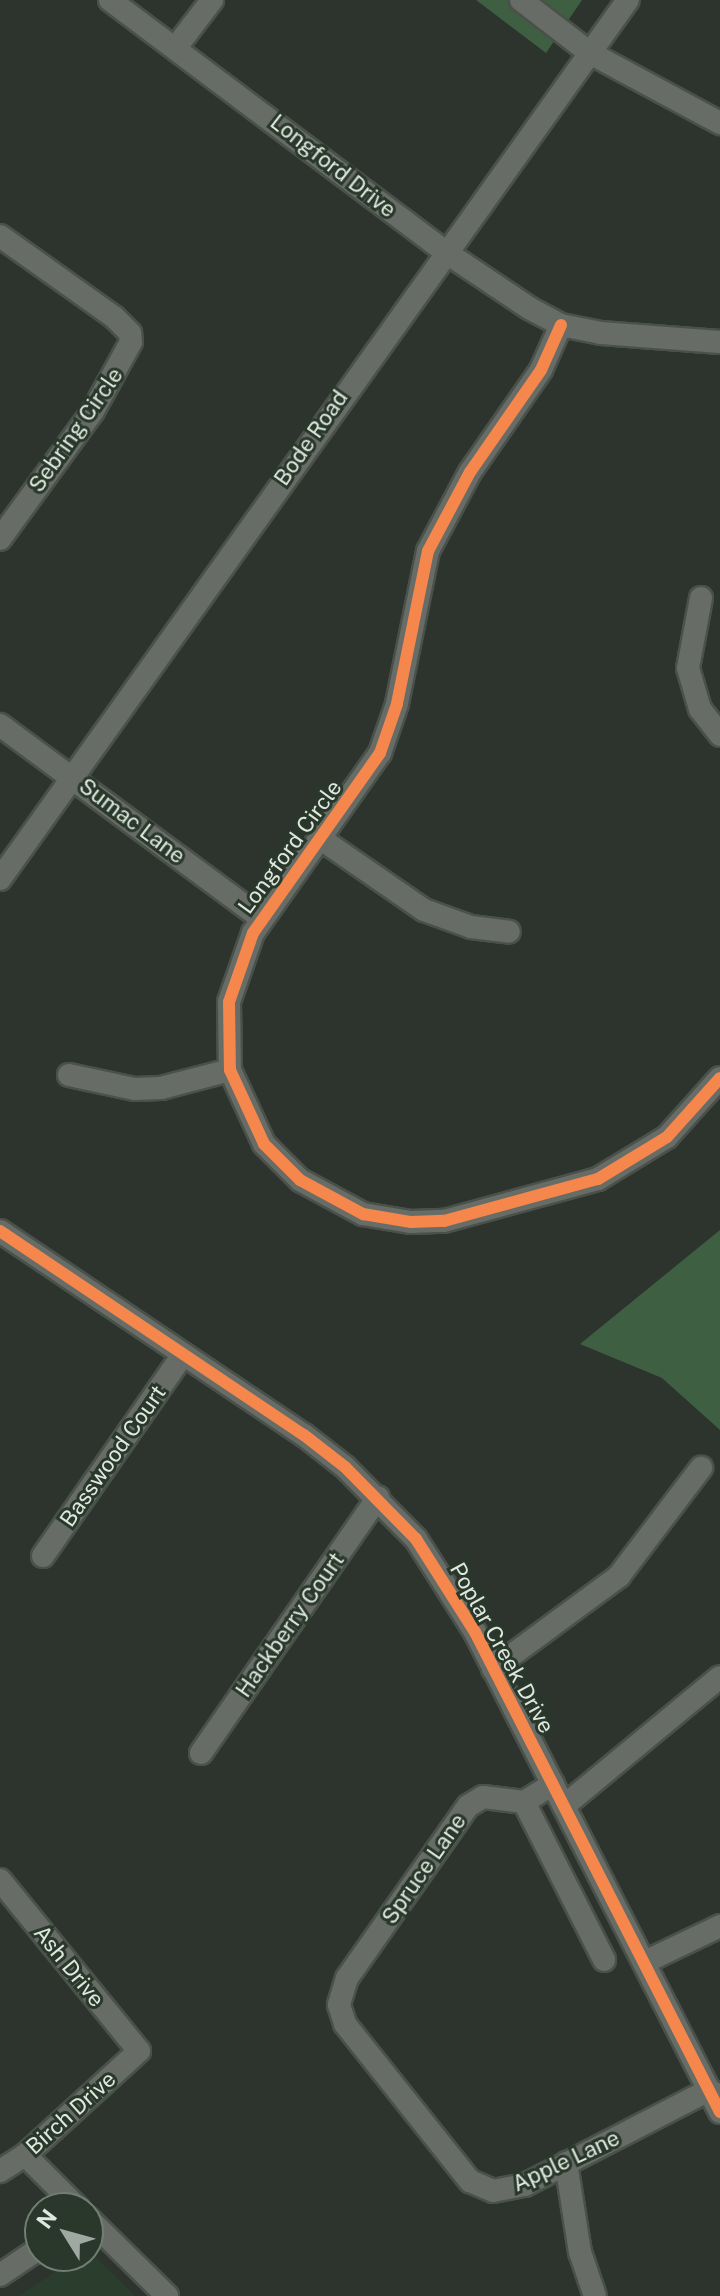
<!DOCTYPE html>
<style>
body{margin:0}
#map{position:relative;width:720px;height:2296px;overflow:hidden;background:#2c342d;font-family:"Public Sans",sans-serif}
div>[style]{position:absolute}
.built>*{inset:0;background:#2b3e2d}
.green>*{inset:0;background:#3e5f41}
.roads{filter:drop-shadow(2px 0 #4a514a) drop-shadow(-2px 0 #4a514a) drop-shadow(0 2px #4a514a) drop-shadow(0 -2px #4a514a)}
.minor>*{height:22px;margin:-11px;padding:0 11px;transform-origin:11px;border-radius:11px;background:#676c67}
.cycleway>*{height:12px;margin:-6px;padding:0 6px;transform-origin:6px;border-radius:6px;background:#f5874c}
span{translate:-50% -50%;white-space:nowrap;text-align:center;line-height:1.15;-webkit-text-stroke:6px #29382a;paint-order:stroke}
.street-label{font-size:22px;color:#dfe8df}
.north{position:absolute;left:24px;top:2192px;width:80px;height:80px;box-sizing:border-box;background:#29382a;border:2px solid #727e72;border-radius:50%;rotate:307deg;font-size:22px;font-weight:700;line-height:32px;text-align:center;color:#dfe8df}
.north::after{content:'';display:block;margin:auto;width:28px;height:36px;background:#a0a9a1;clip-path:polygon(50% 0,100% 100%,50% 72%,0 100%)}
</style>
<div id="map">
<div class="built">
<i style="clip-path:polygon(88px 2250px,135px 2296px,19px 2296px,79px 2256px,88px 2256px)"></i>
</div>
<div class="green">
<i style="clip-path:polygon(476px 0,582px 0,546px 53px)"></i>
<i style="clip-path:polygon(720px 1230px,720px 1430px,662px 1378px,580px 1344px)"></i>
</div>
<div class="roads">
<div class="minor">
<i style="left:110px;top:0;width:418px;rotate:36.9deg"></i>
<i style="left:444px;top:251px;width:102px;rotate:33.8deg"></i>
<i style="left:529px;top:308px;width:36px;rotate:28deg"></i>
<i style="left:561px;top:325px;width:41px;rotate:11.3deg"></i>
<i style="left:601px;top:333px;width:119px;rotate:4.3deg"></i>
<i style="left:521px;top:0;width:87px;rotate:37.5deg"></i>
<i style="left:590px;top:53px;width:148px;rotate:28.3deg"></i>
<i style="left:177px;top:46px;width:58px;rotate:-52.7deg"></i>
<i style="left:0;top:236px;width:140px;rotate:35.4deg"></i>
<i style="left:114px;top:317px;width:23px;rotate:45deg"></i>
<i style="left:130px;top:333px;width:9px;rotate:84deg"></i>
<i style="left:131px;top:342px;width:79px;rotate:118.8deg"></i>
<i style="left:93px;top:411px;width:158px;rotate:126deg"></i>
<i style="left:561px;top:325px;width:49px;rotate:114deg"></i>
<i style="left:541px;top:370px;width:124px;rotate:124.8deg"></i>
<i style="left:470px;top:472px;width:89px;rotate:118deg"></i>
<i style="left:428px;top:551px;width:156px;rotate:101.5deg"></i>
<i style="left:397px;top:704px;width:52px;rotate:109.1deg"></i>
<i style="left:380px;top:753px;width:220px;rotate:125.2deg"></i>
<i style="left:253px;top:933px;width:73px;rotate:109.2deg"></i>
<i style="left:229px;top:1002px;width:68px;rotate:89.2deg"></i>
<i style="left:230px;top:1070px;width:81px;rotate:65.3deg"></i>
<i style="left:264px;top:1144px;width:51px;rotate:45deg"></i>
<i style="left:300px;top:1180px;width:72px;rotate:28.4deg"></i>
<i style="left:363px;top:1214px;width:49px;rotate:9.5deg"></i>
<i style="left:411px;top:1222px;width:33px;rotate:-2deg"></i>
<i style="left:444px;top:1221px;width:160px;rotate:-15.3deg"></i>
<i style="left:598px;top:1179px;width:81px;rotate:-31.3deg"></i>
<i style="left:667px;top:1137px;width:79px;rotate:-48.1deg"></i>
<i style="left:701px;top:598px;width:71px;rotate:100.5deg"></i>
<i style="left:688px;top:668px;width:43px;rotate:73.7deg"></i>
<i style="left:700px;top:709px;width:33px;rotate:52deg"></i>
<i style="left:0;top:725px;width:326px;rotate:36.5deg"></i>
<i style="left:321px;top:839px;width:125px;rotate:34.6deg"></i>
<i style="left:424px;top:910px;width:50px;rotate:19.9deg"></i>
<i style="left:471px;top:927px;width:38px;rotate:7deg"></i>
<i style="left:0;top:879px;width:1080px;rotate:-54.46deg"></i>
<i style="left:69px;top:1075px;width:67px;rotate:12deg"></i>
<i style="left:135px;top:1089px;width:26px;rotate:-2deg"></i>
<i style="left:161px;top:1088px;width:71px;rotate:-14.6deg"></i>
<i style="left:0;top:1231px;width:366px;rotate:33.9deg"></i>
<i style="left:304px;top:1435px;width:52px;rotate:38deg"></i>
<i style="left:345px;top:1467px;width:101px;rotate:45.4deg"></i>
<i style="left:416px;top:1539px;width:110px;rotate:57.6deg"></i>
<i style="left:475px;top:1632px;width:539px;rotate:62.96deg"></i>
<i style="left:43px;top:1556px;width:244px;rotate:-55.2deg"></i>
<i style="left:493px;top:1669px;width:157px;rotate:-36.4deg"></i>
<i style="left:619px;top:1576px;width:136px;rotate:-52.8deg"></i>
<i style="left:201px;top:1753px;width:311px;rotate:-55.3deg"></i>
<i style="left:553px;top:1784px;width:34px;rotate:148deg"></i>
<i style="left:524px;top:1802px;width:41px;rotate:-173deg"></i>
<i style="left:483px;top:1797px;width:17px;rotate:149deg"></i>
<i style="left:468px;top:1806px;width:210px;rotate:125.1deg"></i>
<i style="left:347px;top:1978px;width:28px;rotate:107deg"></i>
<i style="left:339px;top:2005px;width:20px;rotate:72deg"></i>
<i style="left:345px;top:2024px;width:201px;rotate:51.5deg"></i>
<i style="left:470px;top:2181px;width:25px;rotate:23deg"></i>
<i style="left:493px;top:2191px;width:33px;rotate:-11deg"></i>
<i style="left:525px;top:2185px;width:207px;rotate:-27.3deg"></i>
<i style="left:709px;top:2090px;width:12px;rotate:31deg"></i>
<i style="left:524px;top:1802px;width:177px;rotate:63.1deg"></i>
<i style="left:564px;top:1806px;width:202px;rotate:-39.6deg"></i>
<i style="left:0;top:1880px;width:220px;rotate:50.9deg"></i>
<i style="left:139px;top:2051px;width:154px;rotate:137.6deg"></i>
<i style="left:25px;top:2155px;width:30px;rotate:147deg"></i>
<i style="left:645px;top:1962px;width:83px;rotate:-25.6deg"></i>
<i style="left:25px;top:2155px;width:75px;rotate:45deg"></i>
<i style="left:566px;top:2163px;width:90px;rotate:81.1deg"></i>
<i style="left:580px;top:2252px;width:46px;rotate:71.2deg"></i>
<i style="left:88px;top:2218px;width:111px;rotate:44.6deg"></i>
<i style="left:0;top:2275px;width:48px;rotate:-34deg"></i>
</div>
</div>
<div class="cycleway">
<i style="left:561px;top:325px;width:49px;rotate:114deg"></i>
<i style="left:541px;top:370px;width:124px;rotate:124.8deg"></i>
<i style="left:470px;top:472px;width:89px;rotate:118deg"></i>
<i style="left:428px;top:551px;width:156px;rotate:101.5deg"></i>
<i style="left:397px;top:704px;width:52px;rotate:109.1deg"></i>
<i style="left:380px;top:753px;width:220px;rotate:125.2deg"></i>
<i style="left:253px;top:933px;width:73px;rotate:109.2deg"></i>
<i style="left:229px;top:1002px;width:68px;rotate:89.2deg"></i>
<i style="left:230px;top:1070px;width:81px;rotate:65.3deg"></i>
<i style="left:264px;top:1144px;width:51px;rotate:45deg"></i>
<i style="left:300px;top:1180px;width:72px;rotate:28.4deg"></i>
<i style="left:363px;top:1214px;width:49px;rotate:9.5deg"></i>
<i style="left:411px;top:1222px;width:33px;rotate:-2deg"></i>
<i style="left:444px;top:1221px;width:160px;rotate:-15.3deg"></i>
<i style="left:598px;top:1179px;width:81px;rotate:-31.3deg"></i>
<i style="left:667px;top:1137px;width:79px;rotate:-48.1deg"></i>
<i style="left:0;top:1231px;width:366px;rotate:33.9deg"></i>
<i style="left:304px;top:1435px;width:52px;rotate:38deg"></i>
<i style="left:345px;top:1467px;width:101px;rotate:45.4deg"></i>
<i style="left:416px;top:1539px;width:110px;rotate:57.6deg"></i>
<i style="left:475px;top:1632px;width:539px;rotate:62.96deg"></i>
</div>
<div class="street-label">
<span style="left:333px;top:166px;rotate:38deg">Longford Drive</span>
<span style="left:76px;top:430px;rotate:-55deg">Sebring Circle</span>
<span style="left:311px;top:438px;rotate:-55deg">Bode Road</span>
<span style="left:132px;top:821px;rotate:37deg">Sumac Lane</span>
<span style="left:290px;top:847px;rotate:-54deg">Longford Circle</span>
<span style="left:113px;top:1456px;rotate:-55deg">Basswood Court</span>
<span style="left:290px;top:1625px;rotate:-55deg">Hackberry Court</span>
<span style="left:502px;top:1648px;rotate:61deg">Poplar Creek Drive</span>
<span style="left:424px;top:1869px;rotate:-55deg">Spruce Lane</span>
<span style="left:69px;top:1966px;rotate:51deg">Ash Drive</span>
<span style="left:71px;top:2113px;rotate:-42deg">Birch Drive</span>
<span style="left:566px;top:2161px;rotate:-25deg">Apple Lane</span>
</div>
<div class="north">N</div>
</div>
